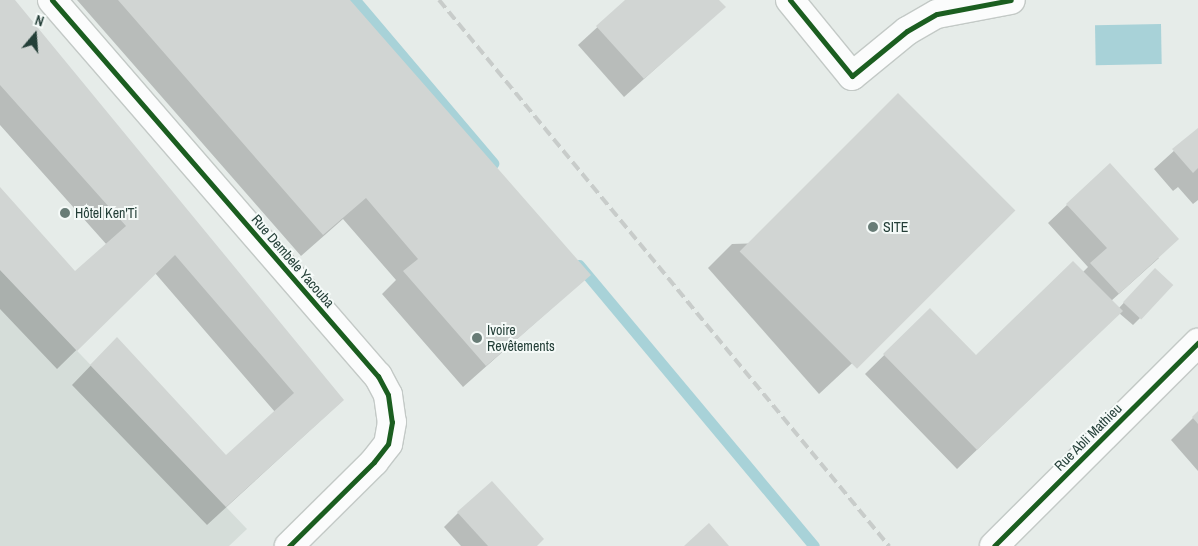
<!DOCTYPE html>
<meta charset="utf-8">
<style>
body{margin:0}
#map{position:relative;width:1198px;height:546px;overflow:hidden;background:#e6ece9;font-family:"Archivo Narrow",sans-serif}
div>[style]{position:absolute}
.built>*{inset:0;background:#d5ddd9}
.water>*{inset:0;background:#a8d2d8;transform-origin:0 0}
.shadow>*{inset:0;background:#0003}
.stream>*{height:11px;margin:-5.5px;padding:0 5.5px;transform-origin:5.5px;border-radius:5.5px;background:#a8d2d8}
.building>*{inset:0;background:#d1d5d3;transform-origin:0 0}
.roads{filter:drop-shadow(1px 0 #c3c9c6) drop-shadow(-1px 0 #c3c9c6) drop-shadow(0 1px #c3c9c6) drop-shadow(0 -1px #c3c9c6)}
.minor>*{height:28px;margin:-14px;padding:0 14px;transform-origin:14px;border-radius:14px;background:#fbfcfc}
.rail>*{height:4px;margin-top:-2px;transform-origin:0;background:repeating-linear-gradient(90deg,#c8ccca 0 10px,transparent 0 15px)}
.cycleway>*{height:5px;margin:-2.5px;padding:0 2.5px;transform-origin:2.5px;border-radius:2.5px;background:#1b5e20}
.dots>*{width:14px;height:14px;translate:-50% -50%;box-sizing:border-box;border:2px solid #f5faf8;border-radius:50%}
span{translate:-50% -50%;white-space:nowrap;text-align:center;line-height:1.15;-webkit-text-stroke:4px #f5faf8;paint-order:stroke}
.poi-label{font-size:14px;color:#243f38}
.left{translate:0 -50%;text-align:left}
.street-label{font-size:14px;color:#243f38}
.north{position:absolute;left:10px;top:10px;width:50px;height:50px;-webkit-text-stroke:4px #f5faf8;paint-order:stroke;rotate:18deg;font-size:14px;font-weight:700;line-height:20px;text-align:center;color:#243f38}
.north::after{content:'';display:block;margin:auto;width:18px;height:22px;background:#243f38;clip-path:polygon(50% 0,100% 100%,50% 72%,0 100%)}
</style>
<div id="map">
<div class="built">
<i style="clip-path:polygon(0 270px,247px 529px,229px 546px,0 546px)"></i>
</div>
<div class="water">
<i style="left:1161px;top:24px;width:40px;height:66px;rotate:89deg"></i>
</div>
<div class="shadow">
<i style="clip-path:polygon(0 0,13px 0,343px 400px,207px 525px,72px 385px,98px 358px,225px 457px,275px 412px,155px 273px,57px 369px,0 309px,0 189px,75px 273px,107px 245px,0 125px)"></i>
<i style="clip-path:polygon(77px 0,349px 0,589px 275px,463px 387px,382px 294px,396px 280px,343px 219px,301px 256px)"></i>
<i style="clip-path:polygon(627px 0,718px 0,724px 7px,624px 97px,578px 45px)"></i>
<i style="clip-path:polygon(1198px 129px,1198px 200px,1193px 204px,1178px 187px,1173px 191px,1154px 169px)"></i>
<i style="clip-path:polygon(1067px 205px,1159px 258px,1111px 301px,1118px 309px,1148px 277px,1140px 318px,1133px 325px,1119px 313px,957px 469px,865px 374px,930px 310px,976px 357px,1083px 272px,1088px 267px,1048px 223px)"></i>
<i style="clip-path:polygon(989px 236px,819px 394px,708px 268px,732px 244px)"></i>
<i style="clip-path:polygon(1198px 413px,1198px 471px,1171px 440px)"></i>
<i style="clip-path:polygon(458px 513px,535px 546px,461px 546px,444px 527px)"></i>
</div>
<div class="stream">
<i style="left:355px;top:0;width:214px;rotate:49.7deg"></i>
<i style="left:579px;top:265px;width:366px;rotate:50.1deg"></i>
</div>
<div class="building">
<i style="clip-path:polygon(0 0,15px 0,344px 400px,226px 507px,90px 365px,117px 337px,226px 455px,294px 393px,175px 255px,77px 351px,0 270px,0 187px,75px 271px,126px 226px,0 85px)"></i>
<i style="clip-path:polygon(118px 0,350px 0,591px 275px,486px 366px,403px 271px,418px 259px,366px 198px,323px 235px)"></i>
<i style="clip-path:polygon(625px 0,719px 0,726px 7px,644px 79px,596px 26px)"></i>
<i style="left:898px;top:93px;width:166px;height:224px;rotate:45deg"></i>
<i style="clip-path:polygon(1198px 128px,1198px 168px,1193px 173px,1172px 149px)"></i>
<i style="clip-path:polygon(1110px 163px,1179px 239px,1119px 294px,1090px 263px,1107px 248px,1066px 204px)"></i>
<i style="clip-path:polygon(1073px 261px,1123px 311px,977px 450px,883px 354px,930px 308px,976px 355px)"></i>
<i style="left:1155px;top:268px;width:25px;height:47px;rotate:43deg"></i>
<i style="clip-path:polygon(1198px 411px,1198px 424px,1192px 417px)"></i>
<i style="clip-path:polygon(492px 481px,544px 539px,537px 546px,488px 546px,457px 512px)"></i>
<i style="clip-path:polygon(709px 523px,729px 546px,684px 546px)"></i>
</div>
<div class="roads">
<div class="minor">
<i style="left:52px;top:0;width:498px;rotate:49.1deg"></i>
<i style="left:378px;top:376px;width:21px;rotate:62deg"></i>
<i style="left:388px;top:395px;width:27px;rotate:82deg"></i>
<i style="left:392px;top:422px;width:22px;rotate:100deg"></i>
<i style="left:388px;top:444px;width:23px;rotate:128deg"></i>
<i style="left:374px;top:462px;width:120px;rotate:135.3deg"></i>
<i style="left:790px;top:0;width:98px;rotate:50.8deg"></i>
<i style="left:852px;top:76px;width:71px;rotate:-39.3deg"></i>
<i style="left:907px;top:31px;width:34px;rotate:-30deg"></i>
<i style="left:937px;top:14px;width:75px;rotate:-10.7deg"></i>
<i style="left:994px;top:546px;width:288px;rotate:-44.9deg"></i>
</div>
</div>
<div class="rail">
<i style="left:439px;top:0;width:708px;rotate:50.51deg"></i>
</div>
<div class="cycleway">
<i style="left:52px;top:0;width:498px;rotate:49.1deg"></i>
<i style="left:378px;top:376px;width:21px;rotate:62deg"></i>
<i style="left:388px;top:395px;width:27px;rotate:82deg"></i>
<i style="left:392px;top:422px;width:22px;rotate:100deg"></i>
<i style="left:388px;top:444px;width:23px;rotate:128deg"></i>
<i style="left:374px;top:462px;width:120px;rotate:135.3deg"></i>
<i style="left:790px;top:0;width:98px;rotate:50.8deg"></i>
<i style="left:852px;top:76px;width:71px;rotate:-39.3deg"></i>
<i style="left:907px;top:31px;width:34px;rotate:-30deg"></i>
<i style="left:937px;top:14px;width:75px;rotate:-10.7deg"></i>
<i style="left:994px;top:546px;width:288px;rotate:-44.9deg"></i>
</div>
<div class="dots">
<i style="left:65px;top:213px;background:#687c76"></i>
<i style="left:873px;top:227px;background:#687c76"></i>
<i style="left:477px;top:338px;background:#687c76"></i>
</div>
<div class="poi-label">
<span class="left" style="left:75px;top:213px">Hôtel Ken'Ti</span>
<span class="left" style="left:883px;top:227px">SITE</span>
<span class="left" style="left:487px;top:338px">Ivoire<br>Revêtements</span>
</div>
<div class="street-label">
<span style="left:293px;top:261px;rotate:49deg">Rue Dembele Yacouba</span>
<span style="left:1088px;top:437px;rotate:-45deg">Rue Abli Mathieu</span>
</div>
<div class="north">N</div>
</div>
